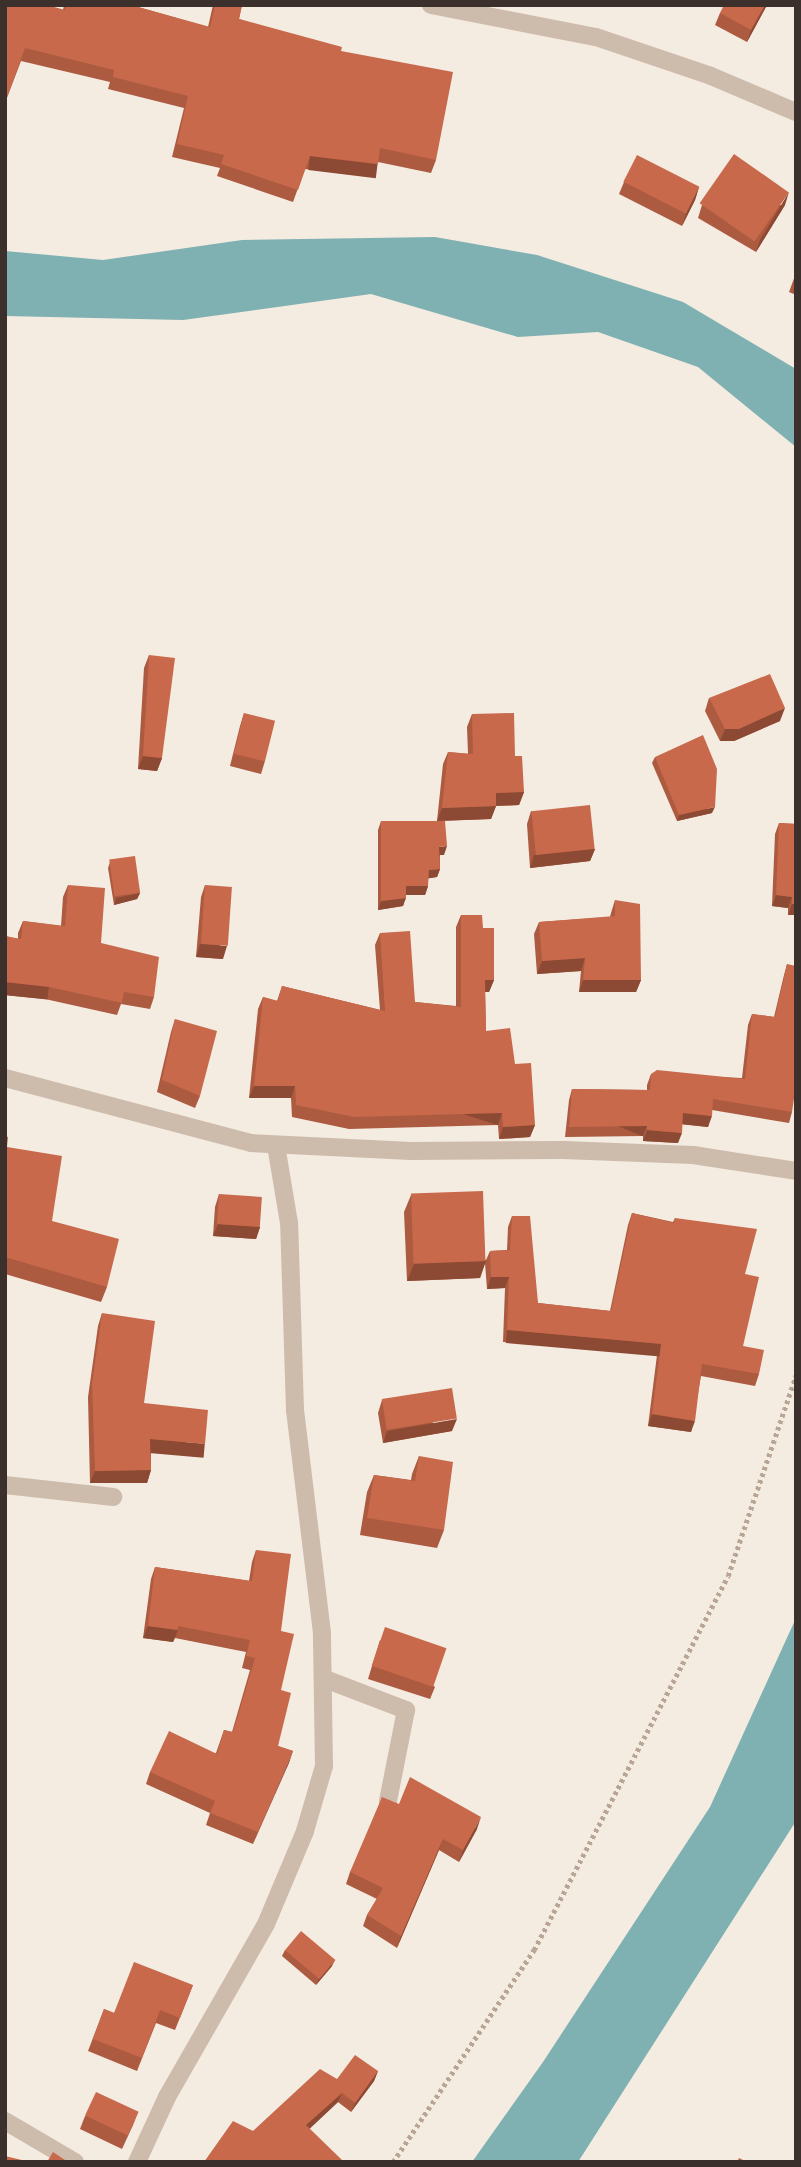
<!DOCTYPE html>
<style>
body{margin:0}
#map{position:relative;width:801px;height:2167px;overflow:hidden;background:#f4ebe1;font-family:Arial,sans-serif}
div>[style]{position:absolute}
.water>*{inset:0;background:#7fb0b2}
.path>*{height:4.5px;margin-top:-2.25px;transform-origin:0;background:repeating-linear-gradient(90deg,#b9a596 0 3.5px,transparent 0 7px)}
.minor>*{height:18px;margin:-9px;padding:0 9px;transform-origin:9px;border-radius:9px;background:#cdbbac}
.wall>*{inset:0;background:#ac5a40}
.shaded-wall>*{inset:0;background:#8c4a34;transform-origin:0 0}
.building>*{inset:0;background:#c8694b;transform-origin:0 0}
span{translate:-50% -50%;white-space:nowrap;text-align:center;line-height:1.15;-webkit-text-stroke:6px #fbf5ee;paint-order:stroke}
.frame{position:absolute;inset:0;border:7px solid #3b302b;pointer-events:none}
</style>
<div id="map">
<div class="water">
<i style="clip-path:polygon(435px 237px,537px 255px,683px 302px,796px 369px,796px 447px,698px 367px,598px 332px,518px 337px,371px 294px,183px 320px,5px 316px,5px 251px,103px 260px,242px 240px)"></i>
<i style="clip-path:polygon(796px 1618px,796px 1821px,578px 2162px,472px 2162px,543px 2062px,710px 1807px)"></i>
</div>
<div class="path">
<i style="left:393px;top:2162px;width:255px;rotate:-56.4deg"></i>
<i style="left:534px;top:1950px;width:421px;rotate:-62.6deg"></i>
<i style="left:728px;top:1576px;width:212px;rotate:-71.3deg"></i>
</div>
<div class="minor">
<i style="left:431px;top:5px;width:168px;rotate:11deg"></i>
<i style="left:596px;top:37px;width:121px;rotate:18.7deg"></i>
<i style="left:711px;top:76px;width:92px;rotate:23deg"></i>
<i style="left:5px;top:1078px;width:254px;rotate:14.8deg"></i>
<i style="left:251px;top:1143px;width:160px;rotate:2.9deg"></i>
<i style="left:411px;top:1151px;width:152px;rotate:-0.4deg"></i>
<i style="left:563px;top:1150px;width:130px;rotate:2.2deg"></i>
<i style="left:693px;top:1155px;width:104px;rotate:8.8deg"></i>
<i style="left:5px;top:1485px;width:109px;rotate:6.3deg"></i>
<i style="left:325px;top:1679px;width:87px;rotate:20.9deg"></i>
<i style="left:406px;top:1710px;width:93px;rotate:101.2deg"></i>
<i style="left:5px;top:2121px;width:81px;rotate:30.4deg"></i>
<i style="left:137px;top:2162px;width:72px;rotate:-65.2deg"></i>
<i style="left:167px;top:2097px;width:199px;rotate:-60.2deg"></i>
<i style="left:266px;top:1924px;width:101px;rotate:-67.2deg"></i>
<i style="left:305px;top:1831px;width:68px;rotate:-73.7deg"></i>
<i style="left:324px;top:1766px;width:133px;rotate:-90.9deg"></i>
<i style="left:322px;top:1633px;width:225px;rotate:-96.9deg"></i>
<i style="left:295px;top:1410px;width:187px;rotate:-91.8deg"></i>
<i style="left:289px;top:1223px;width:79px;rotate:-99.5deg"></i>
</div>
<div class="wall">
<i style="clip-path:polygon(5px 5px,63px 10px,64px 5px,131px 5px,208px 27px,213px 5px,242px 5px,239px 19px,341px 51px,436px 160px,431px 173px,378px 162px,374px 177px,305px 169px,293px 202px,217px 176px,220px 168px,172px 157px,184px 108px,108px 89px,110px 82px,21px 61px,5px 103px)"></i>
<i style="clip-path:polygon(767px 5px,747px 42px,715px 25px,720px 13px)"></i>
<i style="clip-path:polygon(624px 182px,699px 187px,695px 200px,682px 226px,619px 194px)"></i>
<i style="clip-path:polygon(702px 205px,785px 205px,756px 252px,698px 218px)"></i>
<i style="clip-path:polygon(796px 273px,796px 295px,789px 292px)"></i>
<i style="clip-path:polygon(149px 655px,162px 758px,157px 771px,138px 769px,144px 668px)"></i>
<i style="clip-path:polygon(709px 698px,780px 721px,734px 741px,720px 741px,705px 711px)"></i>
<i style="clip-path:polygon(244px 713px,265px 761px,261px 774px,230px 766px,240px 726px)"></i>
<i style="clip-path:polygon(472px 714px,515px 756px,524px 792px,519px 805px,496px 806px,491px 819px,437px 821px,443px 764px,448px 752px,468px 754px,467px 727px)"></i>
<i style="clip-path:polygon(655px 757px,712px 813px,677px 821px,652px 763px)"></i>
<i style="clip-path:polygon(531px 811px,595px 849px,590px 861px,530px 868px,527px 824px)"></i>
<i style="clip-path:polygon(381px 821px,444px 855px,440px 855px,440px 869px,437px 877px,428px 878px,428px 886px,425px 895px,406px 895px,403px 906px,378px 910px,378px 830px)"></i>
<i style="clip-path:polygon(779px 823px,796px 824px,796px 915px,788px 915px,788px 908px,772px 906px,775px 834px)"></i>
<i style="clip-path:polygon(110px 862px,140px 893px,137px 899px,114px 905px,108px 868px)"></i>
<i style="clip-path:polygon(68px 885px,101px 943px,154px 997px,150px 1009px,121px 1004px,117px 1015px,45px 999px,5px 995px,5px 936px,18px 939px,18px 933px,23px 921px,61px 926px,63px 897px)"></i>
<i style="clip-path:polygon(205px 885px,223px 959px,196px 957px,201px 897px)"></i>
<i style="clip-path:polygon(615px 900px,641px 980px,636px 992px,579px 992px,581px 971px,537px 974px,534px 934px,539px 922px,610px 917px,611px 913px)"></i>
<i style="clip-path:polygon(461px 915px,483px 928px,494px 980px,489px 992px,485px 992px,486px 1031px,515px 1064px,535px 1125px,530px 1137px,499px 1139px,498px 1125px,349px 1129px,292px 1117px,291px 1098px,249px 1098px,258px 1009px,263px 997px,277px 1001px,282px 986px,380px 1010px,375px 945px,380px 933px,415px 1002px,456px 1006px,456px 927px)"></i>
<i style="clip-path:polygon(787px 964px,792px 1112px,789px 1123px,712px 1110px,708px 1127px,682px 1124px,678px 1143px,643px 1141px,643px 1136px,565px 1137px,569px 1100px,572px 1089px,647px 1090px,647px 1085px,651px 1074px,742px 1078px,748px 1025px,752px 1014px,774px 1017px,784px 975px)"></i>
<i style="clip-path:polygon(175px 1019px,200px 1096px,195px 1108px,157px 1092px,171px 1032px)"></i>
<i style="clip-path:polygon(5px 1136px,7px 1147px,52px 1221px,107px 1287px,101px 1302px,5px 1274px)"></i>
<i style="clip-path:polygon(219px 1194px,260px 1227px,256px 1239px,213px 1236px,215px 1207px)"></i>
<i style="clip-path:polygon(411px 1195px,486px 1260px,490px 1251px,507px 1250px,508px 1227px,512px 1216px,538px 1303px,610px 1311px,628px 1225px,632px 1213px,673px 1222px,675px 1218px,745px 1274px,743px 1346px,759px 1374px,755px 1386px,701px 1376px,691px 1432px,648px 1426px,657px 1355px,503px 1342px,505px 1288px,487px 1289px,485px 1263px,480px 1278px,407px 1281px,404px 1212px)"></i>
<i style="clip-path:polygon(102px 1313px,144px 1403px,200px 1457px,151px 1452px,151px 1470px,147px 1483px,90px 1483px,88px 1397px,98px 1326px)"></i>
<i style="clip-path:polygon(382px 1400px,452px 1431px,383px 1443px,378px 1413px)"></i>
<i style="clip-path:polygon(419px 1456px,444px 1530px,437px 1548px,360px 1535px,367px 1492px,374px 1475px,411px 1480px,412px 1474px)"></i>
<i style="clip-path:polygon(256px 1550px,281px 1631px,281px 1690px,278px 1746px,293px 1751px,253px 1844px,206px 1825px,210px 1813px,146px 1784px,150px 1772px,216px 1753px,224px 1730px,232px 1732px,250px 1670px,242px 1668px,246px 1652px,175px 1638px,173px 1642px,143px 1638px,151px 1579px,155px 1567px,249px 1581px,252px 1562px)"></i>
<i style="clip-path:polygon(380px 1640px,435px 1687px,430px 1699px,368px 1679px)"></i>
<i style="clip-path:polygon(399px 1804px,477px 1829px,459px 1862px,439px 1850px,397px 1948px,363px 1926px,367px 1915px,377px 1899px,346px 1884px,350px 1872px)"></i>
<i style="clip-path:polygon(285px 1950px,332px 1966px,316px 1985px,282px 1956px)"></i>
<i style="clip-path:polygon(193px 1985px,175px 2030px,156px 2023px,137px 2071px,88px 2051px,104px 2009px,114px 2013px)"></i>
<i style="clip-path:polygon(378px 2071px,374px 2081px,351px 2112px,338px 2102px,309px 2129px,253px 2131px,337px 2079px)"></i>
<i style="clip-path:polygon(138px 2112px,122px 2149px,80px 2129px,85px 2116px)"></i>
</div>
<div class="shaded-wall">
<i style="clip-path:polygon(765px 5px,767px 5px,747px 42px,751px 30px)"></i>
<i style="left:310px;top:156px;width:68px;height:14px;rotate:7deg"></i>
<i style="clip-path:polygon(699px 187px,695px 200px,682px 226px,686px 214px)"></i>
<i style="clip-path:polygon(789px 192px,785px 205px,756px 252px,760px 240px)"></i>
<i style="clip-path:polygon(785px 708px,780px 721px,734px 741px,720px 741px,725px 729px)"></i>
<i style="clip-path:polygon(143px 756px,162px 758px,157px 771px,138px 769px)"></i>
<i style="clip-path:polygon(524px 792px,519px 805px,491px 806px,496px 793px)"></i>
<i style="clip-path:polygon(496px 806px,491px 819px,437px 821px,442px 808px)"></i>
<i style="clip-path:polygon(715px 807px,712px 813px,677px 821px,679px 815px)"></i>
<i style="clip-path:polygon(447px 846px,444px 855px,436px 855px,439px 847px)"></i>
<i style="clip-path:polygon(595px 849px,590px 861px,530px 868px,534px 855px)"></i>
<i style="clip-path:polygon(440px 869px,437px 877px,425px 879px,429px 870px)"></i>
<i style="clip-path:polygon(406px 886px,428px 886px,425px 895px,403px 895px)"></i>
<i style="clip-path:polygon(140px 893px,137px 899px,114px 905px,116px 898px)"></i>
<i style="clip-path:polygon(776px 895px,792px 897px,788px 908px,772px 906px)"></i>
<i style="clip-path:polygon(406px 898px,403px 906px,378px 910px,381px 901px)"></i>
<i style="clip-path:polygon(792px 904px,796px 904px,796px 915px,788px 915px)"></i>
<i style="clip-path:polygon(200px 944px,227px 946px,223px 959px,196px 957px)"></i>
<i style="clip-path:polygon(585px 958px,581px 971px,537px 974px,542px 961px)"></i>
<i style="clip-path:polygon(485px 980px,494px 980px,489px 992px,480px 992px)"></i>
<i style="clip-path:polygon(583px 980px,641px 980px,636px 992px,579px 992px)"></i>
<i style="left:5px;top:982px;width:44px;height:13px;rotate:6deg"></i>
<i style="clip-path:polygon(254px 1086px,295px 1086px,291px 1098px,249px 1098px)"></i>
<i style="left:502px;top:1113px;width:13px;height:148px;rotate:108deg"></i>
<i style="clip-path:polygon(683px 1113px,712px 1116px,708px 1127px,679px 1124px)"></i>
<i style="clip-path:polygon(535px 1125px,530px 1137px,499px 1139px,503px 1127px)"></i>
<i style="left:647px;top:1126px;width:11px;height:78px;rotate:112deg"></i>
<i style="clip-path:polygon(647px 1130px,682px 1133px,678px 1143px,643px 1141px)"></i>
<i style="clip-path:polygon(218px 1224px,260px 1227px,256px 1239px,213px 1236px)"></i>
<i style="clip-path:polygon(486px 1261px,480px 1278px,407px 1281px,414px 1264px)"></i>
<i style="clip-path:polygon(491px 1277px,509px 1277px,505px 1288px,487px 1289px)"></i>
<i style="left:507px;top:1330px;width:155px;height:13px;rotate:5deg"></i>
<i style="clip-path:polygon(652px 1414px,695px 1421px,691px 1432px,648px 1426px)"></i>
<i style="clip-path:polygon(457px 1419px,452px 1431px,383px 1443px,387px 1431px)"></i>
<i style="left:150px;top:1439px;width:55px;height:14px;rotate:5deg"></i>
<i style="clip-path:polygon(151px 1470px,147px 1483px,90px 1483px,95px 1471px)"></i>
<i style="clip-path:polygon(148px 1626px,178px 1630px,173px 1642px,143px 1638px)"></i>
<i style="clip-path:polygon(293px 1751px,289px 1763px,253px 1844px,258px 1832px)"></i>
<i style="clip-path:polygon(481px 1817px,477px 1829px,459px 1862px,463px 1850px)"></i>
<i style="clip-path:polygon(443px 1839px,439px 1850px,397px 1948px,401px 1936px)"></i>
<i style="clip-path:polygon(335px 1960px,332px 1966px,316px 1985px,319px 1979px)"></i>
<i style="clip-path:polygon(378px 2071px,374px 2081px,351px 2112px,355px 2103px)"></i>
<i style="clip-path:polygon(342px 2093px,338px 2102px,303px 2135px,306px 2125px)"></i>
<i style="clip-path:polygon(138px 2112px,133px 2125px,122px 2149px,127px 2137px)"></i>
</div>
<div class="building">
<i style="clip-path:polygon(5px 5px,47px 5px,65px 10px,66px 5px,131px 5px,210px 27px,215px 5px,242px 5px,239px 19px,342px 47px,341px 51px,453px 72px,436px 160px,380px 148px,378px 164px,310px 156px,298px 190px,221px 164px,224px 155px,177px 144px,188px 96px,113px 77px,114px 70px,25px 48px,6px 100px,5px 100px)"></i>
<i style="clip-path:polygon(724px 5px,765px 5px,751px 30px,720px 13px)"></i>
<i style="left:734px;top:154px;width:67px;height:60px;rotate:35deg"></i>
<i style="left:637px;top:155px;width:70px;height:30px;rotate:27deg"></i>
<i style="clip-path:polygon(149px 655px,175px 658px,162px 758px,143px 756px)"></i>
<i style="clip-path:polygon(770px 674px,785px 708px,739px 729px,725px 729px,709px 698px)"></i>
<i style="left:244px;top:713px;width:32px;height:42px;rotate:14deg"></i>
<i style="clip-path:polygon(514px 713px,515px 756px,522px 756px,524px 792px,496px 793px,496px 806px,442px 808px,448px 752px,473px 754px,472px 714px)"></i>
<i style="clip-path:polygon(703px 735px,717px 769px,715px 807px,679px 815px,655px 757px)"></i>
<i style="left:590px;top:805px;width:44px;height:59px;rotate:84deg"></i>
<i style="clip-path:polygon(381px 821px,445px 821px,447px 846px,439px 847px,440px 869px,429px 870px,428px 886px,406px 886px,406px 898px,381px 901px)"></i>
<i style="clip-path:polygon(779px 823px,796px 824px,796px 904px,792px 904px,792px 897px,776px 895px)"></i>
<i style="left:135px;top:856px;width:37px;height:26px;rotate:82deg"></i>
<i style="clip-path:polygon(68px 885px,105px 888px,101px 943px,159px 957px,154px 997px,124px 992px,122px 1003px,49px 987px,5px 982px,5px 936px,21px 939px,23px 921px,65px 926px)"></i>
<i style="left:205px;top:885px;width:27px;height:59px;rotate:4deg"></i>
<i style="clip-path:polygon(615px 900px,640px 904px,641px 980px,583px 980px,585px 958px,542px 961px,539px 922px,615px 916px)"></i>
<i style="clip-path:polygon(461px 915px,482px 915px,483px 928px,494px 928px,494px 980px,485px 980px,486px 1031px,510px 1028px,515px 1064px,531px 1063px,535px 1125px,503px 1127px,502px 1113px,354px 1117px,296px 1105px,295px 1086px,254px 1086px,263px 997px,278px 1001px,282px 986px,385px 1011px,380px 933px,410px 931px,415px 1002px,461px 1007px)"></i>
<i style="clip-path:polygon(787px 964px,796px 966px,796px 1085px,792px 1112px,713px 1099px,712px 1116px,683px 1113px,682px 1133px,647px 1130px,647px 1126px,569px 1127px,572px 1089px,650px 1090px,651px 1074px,657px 1070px,745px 1079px,752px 1014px,775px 1017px)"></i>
<i style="clip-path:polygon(175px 1019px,217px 1031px,200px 1096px,162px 1080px)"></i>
<i style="clip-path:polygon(5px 1136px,8px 1137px,7px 1147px,62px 1156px,52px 1221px,119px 1239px,107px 1287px,5px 1257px)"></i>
<i style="left:483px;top:1191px;width:70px;height:72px;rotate:88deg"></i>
<i style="left:219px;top:1194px;width:43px;height:30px;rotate:4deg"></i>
<i style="clip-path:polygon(632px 1213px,674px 1223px,675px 1218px,757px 1229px,745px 1274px,759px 1277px,743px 1346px,764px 1350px,759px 1374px,702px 1364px,695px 1421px,652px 1414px,661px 1344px,507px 1330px,509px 1277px,491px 1277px,490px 1251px,510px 1250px,512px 1216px,530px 1216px,538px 1303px,611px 1311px)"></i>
<i style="clip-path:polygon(102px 1313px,155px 1321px,144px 1403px,208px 1410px,205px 1444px,150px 1439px,151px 1470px,95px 1471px,92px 1384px)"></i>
<i style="left:452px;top:1388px;width:31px;height:71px;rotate:81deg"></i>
<i style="clip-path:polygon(419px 1456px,453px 1462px,444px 1530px,367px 1518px,374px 1475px,415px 1481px)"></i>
<i style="clip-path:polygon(256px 1550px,291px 1554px,281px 1631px,294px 1634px,281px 1690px,291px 1693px,278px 1746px,293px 1751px,258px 1832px,210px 1813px,215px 1801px,150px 1772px,169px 1731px,217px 1754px,224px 1730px,233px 1732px,255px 1658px,246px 1656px,250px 1640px,178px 1626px,178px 1630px,148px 1626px,155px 1567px,252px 1581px)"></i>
<i style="left:385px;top:1627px;width:65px;height:41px;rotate:19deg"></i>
<i style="clip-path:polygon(410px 1777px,481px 1817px,463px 1850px,443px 1839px,401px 1936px,367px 1915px,383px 1888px,350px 1872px,382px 1797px,399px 1804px)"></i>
<i style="left:301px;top:1931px;width:45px;height:25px;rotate:40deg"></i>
<i style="clip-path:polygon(134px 1962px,193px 1985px,180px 2018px,160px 2010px,142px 2058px,93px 2039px,104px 2009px,114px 2013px)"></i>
<i style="clip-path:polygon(355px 2055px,378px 2071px,355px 2103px,342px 2093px,306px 2125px,342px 2160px,341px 2162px,204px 2162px,233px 2121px,253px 2131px,320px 2069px,337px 2079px)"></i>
<i style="left:96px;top:2092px;width:47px;height:26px;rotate:25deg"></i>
<i style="clip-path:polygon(53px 2152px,68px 2162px,47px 2162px)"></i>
<i style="clip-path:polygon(5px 2156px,30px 2162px,5px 2162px)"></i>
<i style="clip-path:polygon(739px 2158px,747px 2162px,737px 2162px)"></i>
</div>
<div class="frame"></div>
</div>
